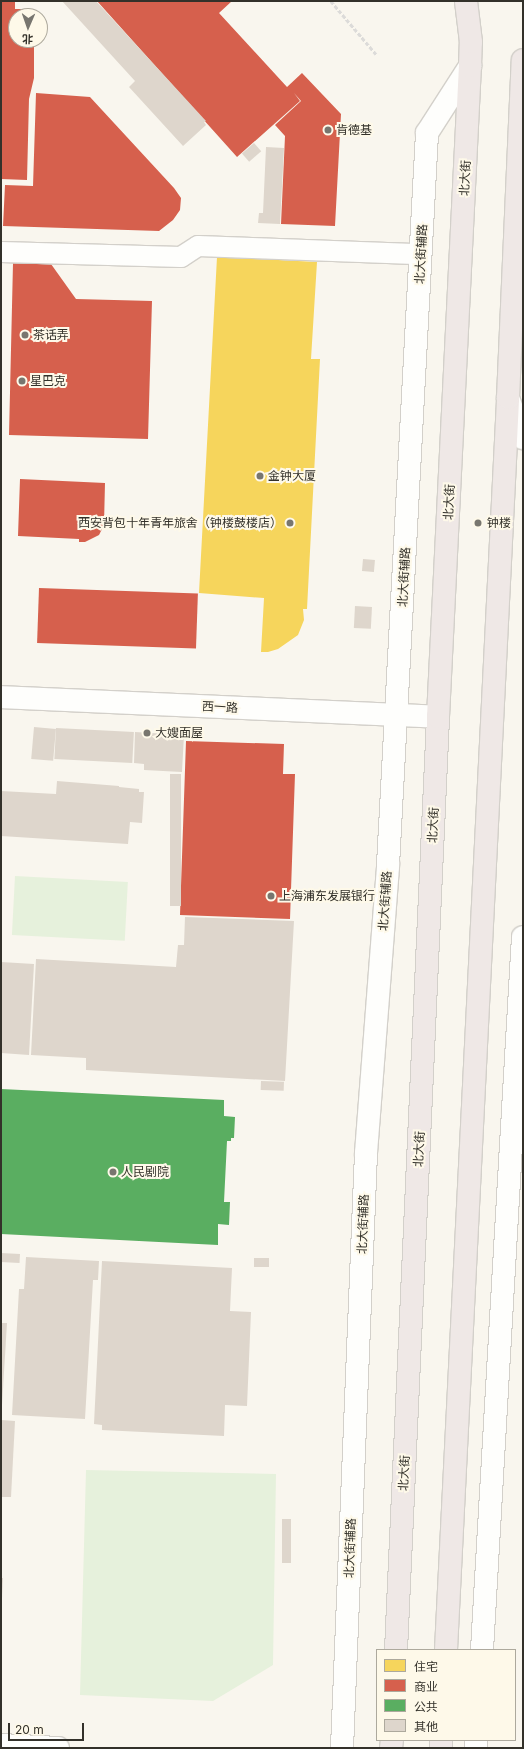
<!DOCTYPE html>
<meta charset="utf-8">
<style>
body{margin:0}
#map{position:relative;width:524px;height:1749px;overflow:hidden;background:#f9f6ee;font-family:Inter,"Noto Sans SC",sans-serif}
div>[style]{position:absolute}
.green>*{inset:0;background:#e6f1dc;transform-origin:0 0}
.homes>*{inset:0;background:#f6d55c}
.shops>*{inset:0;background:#d6604d;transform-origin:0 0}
.public>*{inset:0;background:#5aae61}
.building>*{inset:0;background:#ded6cc;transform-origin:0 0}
.path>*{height:2.5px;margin-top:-1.25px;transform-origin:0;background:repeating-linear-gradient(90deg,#dcdbd9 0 4px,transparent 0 6px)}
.roads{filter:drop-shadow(1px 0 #d3d0ca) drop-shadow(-1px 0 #d3d0ca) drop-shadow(0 1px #d3d0ca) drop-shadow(0 -1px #d3d0ca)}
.pedestrian>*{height:20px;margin:-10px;padding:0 10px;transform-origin:10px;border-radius:10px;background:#fefefc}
.minor>*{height:22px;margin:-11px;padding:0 11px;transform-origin:11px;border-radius:11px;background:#fefefc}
.tertiary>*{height:22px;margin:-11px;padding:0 11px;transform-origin:11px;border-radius:11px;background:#fefefc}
.primary>*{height:22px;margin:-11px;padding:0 11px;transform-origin:11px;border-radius:11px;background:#efe8e6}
.dots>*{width:11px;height:11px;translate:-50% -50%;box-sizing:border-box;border:2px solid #fef9e9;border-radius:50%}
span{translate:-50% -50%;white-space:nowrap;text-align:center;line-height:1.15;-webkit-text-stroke:4px #fef9e9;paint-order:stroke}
.poi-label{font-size:12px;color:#33312a}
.left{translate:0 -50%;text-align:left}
.right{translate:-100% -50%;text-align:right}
.street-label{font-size:12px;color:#33312a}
.frame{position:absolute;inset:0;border:2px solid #33312a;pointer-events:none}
.legend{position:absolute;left:376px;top:1649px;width:140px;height:92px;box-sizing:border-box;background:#fef9e9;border:1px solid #ada99d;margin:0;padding:5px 7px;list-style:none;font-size:12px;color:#33312a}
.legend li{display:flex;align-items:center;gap:8px;height:20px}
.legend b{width:20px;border:1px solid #ada99d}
.north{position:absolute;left:8px;top:8px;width:40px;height:40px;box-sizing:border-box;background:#fef9e9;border:1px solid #ada99d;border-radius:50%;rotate:182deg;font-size:11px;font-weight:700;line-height:16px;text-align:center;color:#33312a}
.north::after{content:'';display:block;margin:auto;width:14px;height:18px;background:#78766f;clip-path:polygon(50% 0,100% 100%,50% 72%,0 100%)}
.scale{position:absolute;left:8px;top:1723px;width:76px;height:18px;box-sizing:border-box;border:2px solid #33312a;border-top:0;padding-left:5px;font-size:12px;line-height:14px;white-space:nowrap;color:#33312a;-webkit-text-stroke:3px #fef9e9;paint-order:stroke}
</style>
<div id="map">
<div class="green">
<i style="left:15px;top:876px;width:113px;height:59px;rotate:3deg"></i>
<i style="clip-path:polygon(86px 1470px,276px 1474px,273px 1665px,213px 1701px,80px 1695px)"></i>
</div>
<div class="homes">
<i style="clip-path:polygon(217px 257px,317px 262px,311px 359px,320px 359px,307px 609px,303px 609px,304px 620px,298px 635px,278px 649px,268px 652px,261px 652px,264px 598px,199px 593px)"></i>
</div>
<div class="shops">
<i style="clip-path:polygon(1px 1px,15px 1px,15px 9px,26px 9px,26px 16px,16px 16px,16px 40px,34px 40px,34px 78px,29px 99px,27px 180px,1px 179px)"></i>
<i style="clip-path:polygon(97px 1px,232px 1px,219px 13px,287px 87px,302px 73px,341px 114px,335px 226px,281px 224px,285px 136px,275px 125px,301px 101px,294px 93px,300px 101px,237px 157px)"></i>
<i style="clip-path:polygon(36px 93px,90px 97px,174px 188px,181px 198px,180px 210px,173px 220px,159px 231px,3px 226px,5px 185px,33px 186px)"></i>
<i style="clip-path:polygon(13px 263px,51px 264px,76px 299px,152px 301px,148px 439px,9px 435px)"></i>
<i style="clip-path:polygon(20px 479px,105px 483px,104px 525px,99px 535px,85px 542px,79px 542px,79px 539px,18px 536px)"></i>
<i style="left:39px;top:588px;width:159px;height:55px;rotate:2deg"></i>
<i style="clip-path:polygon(186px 741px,284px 744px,283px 774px,295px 774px,290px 919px,180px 915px)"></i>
</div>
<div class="public">
<i style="clip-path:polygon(1px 1089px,224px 1100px,224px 1116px,235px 1117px,234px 1138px,231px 1138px,231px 1141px,227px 1141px,224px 1202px,230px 1202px,229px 1225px,218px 1224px,218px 1245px,1px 1234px)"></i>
</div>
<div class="building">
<i style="clip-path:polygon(62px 1px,96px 1px,206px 121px,204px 122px,206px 125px,183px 146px,129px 87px,135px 81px)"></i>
<i style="left:254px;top:143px;width:11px;height:16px;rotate:49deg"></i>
<i style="clip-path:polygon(266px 147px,284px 148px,280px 224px,258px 223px,259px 213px,263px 213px)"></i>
<i style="left:363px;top:559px;width:12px;height:12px;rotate:5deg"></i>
<i style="left:355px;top:606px;width:17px;height:22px;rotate:3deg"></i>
<i style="left:34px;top:727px;width:22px;height:32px;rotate:5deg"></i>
<i style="left:56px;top:728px;width:78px;height:31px;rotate:3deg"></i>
<i style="clip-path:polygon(135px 732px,184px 735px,182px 772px,144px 770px,144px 764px,134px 763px)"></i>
<i style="left:170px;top:774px;width:11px;height:132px"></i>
<i style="clip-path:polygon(57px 781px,119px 786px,119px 787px,139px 789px,139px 792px,144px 792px,142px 823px,130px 822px,128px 844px,1px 836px,1px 791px,56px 794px)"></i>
<i style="clip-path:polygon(185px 917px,294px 921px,285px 1081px,86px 1070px,86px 1058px,31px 1055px,36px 959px,176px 967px,178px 945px,184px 945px)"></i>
<i style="clip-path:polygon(1px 962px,34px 964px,29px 1055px,1px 1053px)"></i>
<i style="left:261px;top:1081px;width:23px;height:9px;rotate:2deg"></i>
<i style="left:1px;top:1253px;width:19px;height:9px;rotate:3deg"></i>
<i style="clip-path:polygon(26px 1257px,99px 1261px,98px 1280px,93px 1280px,85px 1419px,12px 1415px,19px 1289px,24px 1289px)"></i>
<i style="left:254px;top:1258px;width:15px;height:9px"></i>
<i style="clip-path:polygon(102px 1261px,232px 1268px,230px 1311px,251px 1312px,247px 1406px,225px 1405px,224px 1436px,102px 1430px,102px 1425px,94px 1424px)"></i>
<i style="clip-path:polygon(1px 1323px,7px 1323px,2px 1405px,1px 1405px)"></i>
<i style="clip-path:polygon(1px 1420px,15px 1421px,11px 1497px,1px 1497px)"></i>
<i style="left:282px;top:1519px;width:9px;height:44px"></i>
<i style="clip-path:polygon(1px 1578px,3px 1578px,2px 1598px,1px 1598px)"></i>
</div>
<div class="path">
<i style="left:331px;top:1px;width:70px;rotate:49.7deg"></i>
</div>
<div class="roads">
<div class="pedestrian">
<i style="left:1px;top:252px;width:180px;rotate:1.6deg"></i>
<i style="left:181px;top:257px;width:20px;rotate:-33deg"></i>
<i style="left:198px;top:246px;width:223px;rotate:2.1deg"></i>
</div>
<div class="minor">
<i style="left:508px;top:398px;width:43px;rotate:69.4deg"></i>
<i style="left:482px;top:1650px;width:714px;rotate:-86.71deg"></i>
<i style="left:1px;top:1745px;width:57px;rotate:3deg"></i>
<i style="left:342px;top:1748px;width:595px;rotate:-87.69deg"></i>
<i style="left:366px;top:1153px;width:289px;rotate:-85.6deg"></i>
<i style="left:388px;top:865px;width:733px;rotate:-86.95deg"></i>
<i style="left:427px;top:133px;width:80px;rotate:-57.3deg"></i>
<i style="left:476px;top:1748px;width:8px;rotate:-90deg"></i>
</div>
<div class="tertiary">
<i style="left:1px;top:697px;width:437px;rotate:2.6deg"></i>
</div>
<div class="primary">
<i style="left:396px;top:1650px;width:934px;rotate:-87.42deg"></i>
<i style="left:438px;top:717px;width:652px;rotate:-87.19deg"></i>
<i style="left:470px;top:66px;width:24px;rotate:-88deg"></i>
<i style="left:471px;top:42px;width:41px;rotate:-97deg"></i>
<i style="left:446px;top:1650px;width:1254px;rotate:-87.16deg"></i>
<i style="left:508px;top:398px;width:338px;rotate:-87.5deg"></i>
<i style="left:391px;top:1748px;width:8px;rotate:-83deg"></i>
<i style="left:441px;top:1748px;width:8px;rotate:-90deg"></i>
</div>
</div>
<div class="dots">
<i style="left:328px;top:130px;background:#78766f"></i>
<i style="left:25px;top:335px;background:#78766f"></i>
<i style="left:22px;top:381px;background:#78766f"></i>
<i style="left:260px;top:476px;background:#78766f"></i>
<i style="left:290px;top:523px;background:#78766f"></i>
<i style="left:478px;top:523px;background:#78766f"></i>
<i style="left:147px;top:733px;background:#78766f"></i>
<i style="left:271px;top:896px;background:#78766f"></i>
<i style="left:113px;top:1172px;background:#78766f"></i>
</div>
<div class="poi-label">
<span class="left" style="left:336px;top:130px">肯德基</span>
<span class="left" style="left:33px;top:335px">茶话弄</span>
<span class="left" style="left:30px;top:381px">星巴克</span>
<span class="left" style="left:268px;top:476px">金钟大厦</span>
<span class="right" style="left:282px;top:523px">西安背包十年青年旅舍（钟楼鼓楼店）</span>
<span class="left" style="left:487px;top:523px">钟楼</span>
<span class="left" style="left:155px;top:733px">大嫂面屋</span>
<span class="left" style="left:279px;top:896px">上海浦东发展银行</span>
<span class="left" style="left:121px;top:1172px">人民剧院</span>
</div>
<div class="street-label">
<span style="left:465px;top:178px;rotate:-87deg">北大街</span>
<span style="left:421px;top:254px;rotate:-87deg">北大街辅路</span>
<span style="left:449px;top:502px;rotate:-87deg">北大街</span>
<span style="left:404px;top:577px;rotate:-87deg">北大街辅路</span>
<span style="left:220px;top:707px;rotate:3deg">西一路</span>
<span style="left:433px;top:825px;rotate:-87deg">北大街</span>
<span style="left:385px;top:901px;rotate:-86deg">北大街辅路</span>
<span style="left:419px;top:1149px;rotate:-87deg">北大街</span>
<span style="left:363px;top:1224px;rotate:-88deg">北大街辅路</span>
<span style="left:404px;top:1473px;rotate:-87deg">北大街</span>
<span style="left:350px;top:1548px;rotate:-88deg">北大街辅路</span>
</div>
<div class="frame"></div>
<ul class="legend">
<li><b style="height:11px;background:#f6d55c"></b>住宅</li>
<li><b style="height:11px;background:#d6604d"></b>商业</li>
<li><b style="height:11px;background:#5aae61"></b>公共</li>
<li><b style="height:11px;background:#ded6cc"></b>其他</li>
</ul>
<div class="north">北</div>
<div class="scale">20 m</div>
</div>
